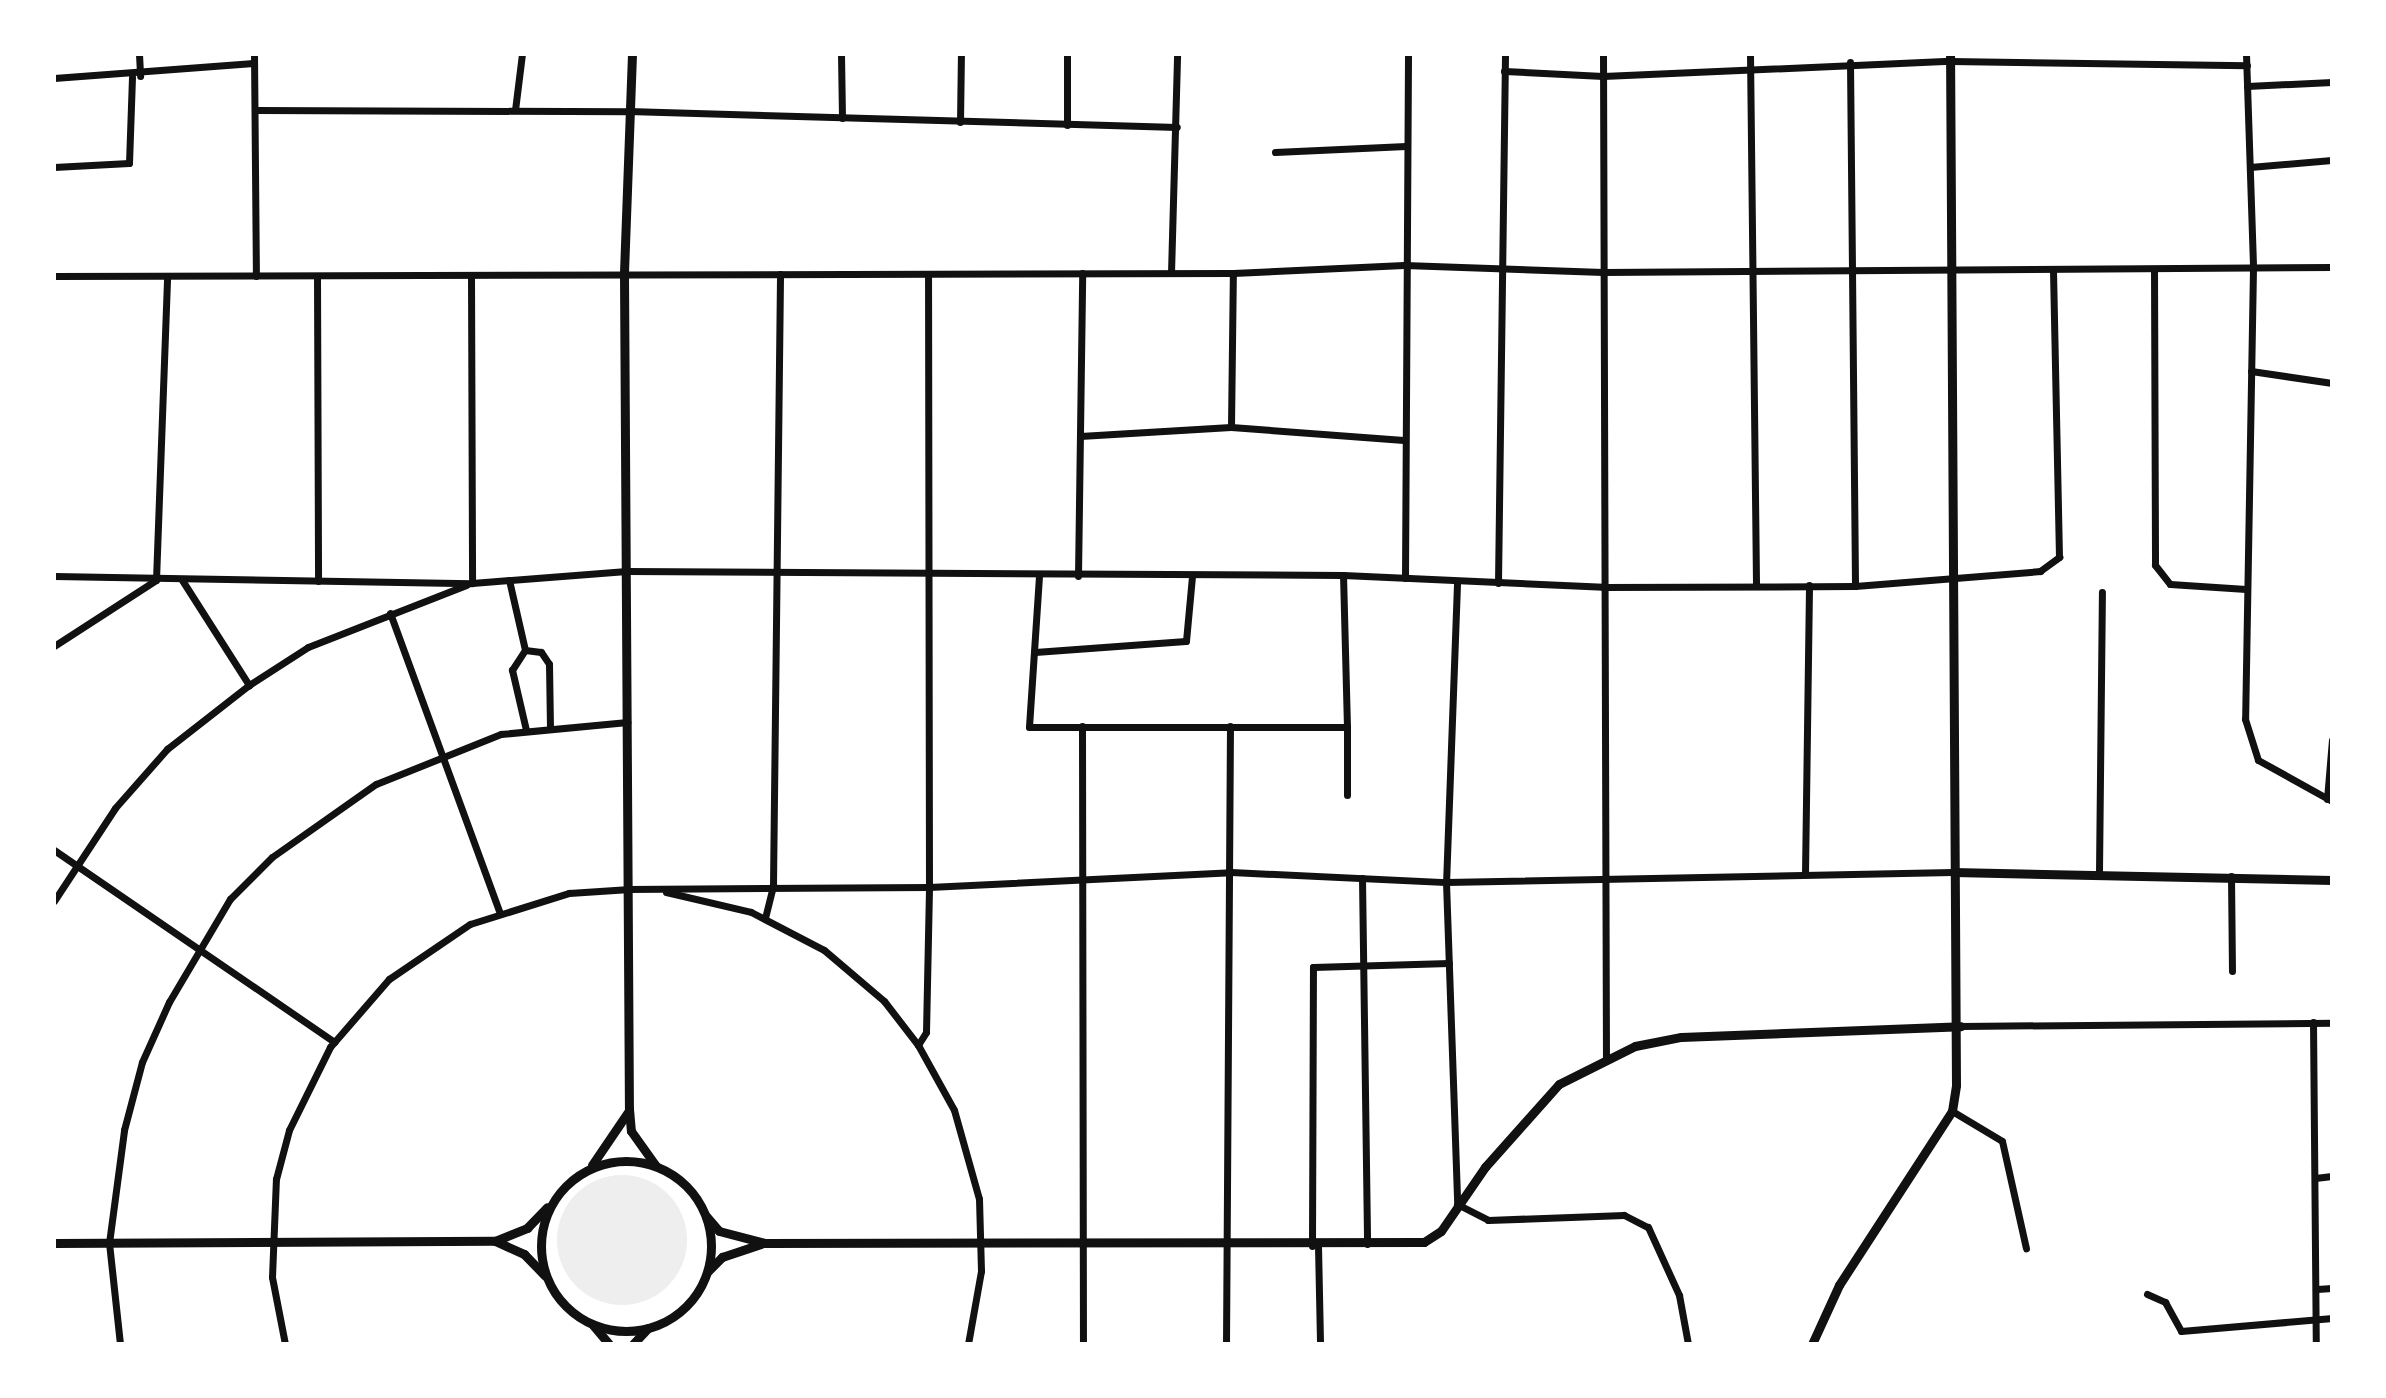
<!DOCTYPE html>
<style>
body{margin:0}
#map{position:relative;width:2386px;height:1398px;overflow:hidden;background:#fff;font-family:"Source Sans 3",sans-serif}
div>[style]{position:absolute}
.green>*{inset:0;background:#eee}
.round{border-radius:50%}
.minor>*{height:7px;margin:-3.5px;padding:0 3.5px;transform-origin:3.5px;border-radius:3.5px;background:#111}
.tertiary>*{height:9px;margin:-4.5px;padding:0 4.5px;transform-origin:4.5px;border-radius:4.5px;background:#111}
.tertiary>.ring{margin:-4.5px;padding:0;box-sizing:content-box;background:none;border:9px solid #111;border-radius:50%}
span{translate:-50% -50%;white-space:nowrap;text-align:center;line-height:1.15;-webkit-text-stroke:7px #fff;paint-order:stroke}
.frame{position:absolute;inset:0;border:56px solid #fff;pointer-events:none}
</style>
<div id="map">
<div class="green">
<i class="round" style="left:557px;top:1175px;width:130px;height:130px"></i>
</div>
<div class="minor">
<i style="left:139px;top:54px;width:22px;rotate:87deg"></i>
<i style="left:254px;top:54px;width:222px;rotate:89.5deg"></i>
<i style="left:841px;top:54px;width:64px;rotate:89.1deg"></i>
<i style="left:1603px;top:54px;width:1006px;rotate:89.83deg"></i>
<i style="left:1750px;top:54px;width:531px;rotate:89.35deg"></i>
<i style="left:2246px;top:54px;width:214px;rotate:88.1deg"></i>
<i style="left:2253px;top:268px;width:451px;rotate:91deg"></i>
<i style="left:2245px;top:719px;width:43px;rotate:72.4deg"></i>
<i style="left:2258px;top:760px;width:85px;rotate:29deg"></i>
<i style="left:1850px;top:62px;width:524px;rotate:89.45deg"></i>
<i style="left:1504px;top:71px;width:99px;rotate:2.9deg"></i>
<i style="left:1603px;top:76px;width:347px;rotate:-2.5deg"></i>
<i style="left:1950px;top:61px;width:297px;rotate:0.8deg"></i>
<i style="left:54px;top:78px;width:200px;rotate:-4.3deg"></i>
<i style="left:2247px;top:86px;width:85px;rotate:-2.7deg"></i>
<i style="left:257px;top:110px;width:371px;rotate:0.2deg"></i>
<i style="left:628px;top:111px;width:549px;rotate:1.67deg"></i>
<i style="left:515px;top:110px;width:56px;rotate:-82.9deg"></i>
<i style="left:960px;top:122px;width:68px;rotate:-89.2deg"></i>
<i style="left:1067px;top:125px;width:71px;rotate:-90deg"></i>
<i style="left:1275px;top:152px;width:131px;rotate:-2.6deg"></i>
<i style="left:54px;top:167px;width:75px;rotate:-3.1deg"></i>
<i style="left:129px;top:163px;width:86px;rotate:-88deg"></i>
<i style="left:2250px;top:167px;width:82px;rotate:-4.9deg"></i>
<i style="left:2154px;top:269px;width:296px;rotate:89.8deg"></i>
<i style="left:2155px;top:565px;width:24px;rotate:52deg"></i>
<i style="left:2170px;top:584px;width:76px;rotate:3.8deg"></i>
<i style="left:1171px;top:273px;width:219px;rotate:-88.4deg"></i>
<i style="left:471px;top:275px;width:308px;rotate:89.8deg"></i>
<i style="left:54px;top:276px;width:1179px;rotate:-0.15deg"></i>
<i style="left:1233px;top:273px;width:171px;rotate:-2.7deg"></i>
<i style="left:1404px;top:265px;width:199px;rotate:2deg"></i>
<i style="left:1603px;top:272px;width:729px;rotate:-0.39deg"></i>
<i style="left:317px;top:276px;width:305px;rotate:89.8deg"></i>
<i style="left:2251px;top:371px;width:82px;rotate:8.4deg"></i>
<i style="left:1231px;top:427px;width:173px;rotate:4.3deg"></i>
<i style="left:1080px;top:436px;width:151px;rotate:-3.4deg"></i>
<i style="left:1231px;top:427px;width:154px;rotate:-89.3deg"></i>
<i style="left:54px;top:576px;width:418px;rotate:1deg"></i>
<i style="left:472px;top:583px;width:155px;rotate:-4.4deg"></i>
<i style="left:627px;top:571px;width:716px;rotate:0.32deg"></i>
<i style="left:1343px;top:575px;width:260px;rotate:2.6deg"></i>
<i style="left:1603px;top:587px;width:252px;rotate:-0.2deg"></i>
<i style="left:1855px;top:586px;width:186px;rotate:-4.6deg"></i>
<i style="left:2040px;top:571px;width:24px;rotate:-36deg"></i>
<i style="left:2059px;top:557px;width:288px;rotate:-91.2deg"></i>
<i style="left:1039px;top:576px;width:151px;rotate:93.8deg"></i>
<i style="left:1029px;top:727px;width:318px"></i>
<i style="left:1347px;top:727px;width:152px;rotate:-91.5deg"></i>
<i style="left:1078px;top:576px;width:303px;rotate:-89.2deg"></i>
<i style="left:1405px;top:578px;width:524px;rotate:-89.67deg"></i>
<i style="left:182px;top:580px;width:125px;rotate:57.5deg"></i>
<i style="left:509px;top:580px;width:72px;rotate:77.1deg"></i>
<i style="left:1498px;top:583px;width:529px;rotate:-89.24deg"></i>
<i style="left:1457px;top:584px;width:298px;rotate:92.1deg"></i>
<i style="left:1446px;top:882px;width:322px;rotate:88deg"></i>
<i style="left:1457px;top:1204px;width:35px;rotate:27deg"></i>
<i style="left:1488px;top:1220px;width:136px;rotate:-2.1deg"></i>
<i style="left:1624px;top:1215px;width:27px;rotate:27deg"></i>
<i style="left:1648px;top:1227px;width:75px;rotate:65.5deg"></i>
<i style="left:1679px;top:1295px;width:50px;rotate:79.6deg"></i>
<i style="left:390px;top:613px;width:320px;rotate:69.9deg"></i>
<i style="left:54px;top:646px;width:121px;rotate:-32.9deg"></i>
<i style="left:156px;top:580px;width:304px;rotate:-87.9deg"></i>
<i style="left:1035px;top:652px;width:151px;rotate:-4.2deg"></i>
<i style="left:1186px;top:641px;width:65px;rotate:-84.7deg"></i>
<i style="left:1082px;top:726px;width:618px;rotate:89.91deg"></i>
<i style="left:1347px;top:727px;width:68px;rotate:90deg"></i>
<i style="left:526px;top:730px;width:62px;rotate:-103.1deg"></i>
<i style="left:512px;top:670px;width:24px;rotate:-57deg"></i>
<i style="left:525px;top:650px;width:16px;rotate:7deg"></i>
<i style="left:541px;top:652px;width:14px;rotate:56deg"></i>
<i style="left:549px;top:664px;width:62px;rotate:89.1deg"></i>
<i style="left:2327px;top:799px;width:59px;rotate:-85.2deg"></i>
<i style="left:54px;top:850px;width:340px;rotate:34.4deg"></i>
<i style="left:2099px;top:872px;width:280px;rotate:-89.4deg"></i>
<i style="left:1805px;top:874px;width:289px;rotate:-89.2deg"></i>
<i style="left:2231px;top:876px;width:95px;rotate:89.4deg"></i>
<i style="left:1362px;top:878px;width:366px;rotate:89.2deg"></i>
<i style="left:628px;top:889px;width:301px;rotate:-0.4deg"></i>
<i style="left:929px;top:887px;width:302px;rotate:-2.8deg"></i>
<i style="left:1231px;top:872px;width:215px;rotate:2.7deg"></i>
<i style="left:1446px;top:882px;width:507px;rotate:-1.13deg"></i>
<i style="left:666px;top:892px;width:87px;rotate:13.2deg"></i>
<i style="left:751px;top:912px;width:82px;rotate:27.5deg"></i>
<i style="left:824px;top:950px;width:79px;rotate:40.4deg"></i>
<i style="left:884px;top:1001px;width:56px;rotate:52.3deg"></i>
<i style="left:918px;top:1045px;width:74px;rotate:61deg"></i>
<i style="left:954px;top:1110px;width:92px;rotate:74.3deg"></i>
<i style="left:979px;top:1199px;width:72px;rotate:88.4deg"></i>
<i style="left:981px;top:1271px;width:74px;rotate:100.1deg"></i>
<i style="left:54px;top:901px;width:111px;rotate:-56.7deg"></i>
<i style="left:115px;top:808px;width:79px;rotate:-48.6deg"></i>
<i style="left:167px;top:749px;width:104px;rotate:-38deg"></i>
<i style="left:249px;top:685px;width:70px;rotate:-32.8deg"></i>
<i style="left:308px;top:647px;width:170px;rotate:-21.4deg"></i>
<i style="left:765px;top:918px;width:34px;rotate:-76deg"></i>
<i style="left:773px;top:885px;width:611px;rotate:-89.34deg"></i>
<i style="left:2313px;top:1022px;width:322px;rotate:89.5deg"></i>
<i style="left:1961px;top:1026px;width:371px;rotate:-0.5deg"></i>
<i style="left:918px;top:1045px;width:15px;rotate:-58deg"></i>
<i style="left:926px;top:1032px;width:145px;rotate:-88.8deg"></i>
<i style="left:929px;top:887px;width:613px;rotate:-90.09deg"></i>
<i style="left:1952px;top:1111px;width:58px;rotate:31deg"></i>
<i style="left:2002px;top:1141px;width:110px;rotate:77.4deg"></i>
<i style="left:2315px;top:1178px;width:17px;rotate:-7deg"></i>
<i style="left:1312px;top:1246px;width:279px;rotate:-89.8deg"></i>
<i style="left:1313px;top:967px;width:136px;rotate:-1.7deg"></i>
<i style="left:1318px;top:1246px;width:98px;rotate:88.8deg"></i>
<i style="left:2317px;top:1289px;width:15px;rotate:-4deg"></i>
<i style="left:2147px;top:1294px;width:20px;rotate:24deg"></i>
<i style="left:2165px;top:1302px;width:33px;rotate:61deg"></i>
<i style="left:2181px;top:1331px;width:152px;rotate:-4.9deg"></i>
<i style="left:120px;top:1344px;width:102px;rotate:-96.2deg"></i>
<i style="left:109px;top:1243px;width:114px;rotate:-82.4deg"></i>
<i style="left:124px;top:1130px;width:70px;rotate:-75.2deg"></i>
<i style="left:142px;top:1062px;width:66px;rotate:-65.8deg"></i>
<i style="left:169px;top:1002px;width:120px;rotate:-59.4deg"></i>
<i style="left:230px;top:899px;width:59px;rotate:-45deg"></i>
<i style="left:272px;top:857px;width:127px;rotate:-35.1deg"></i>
<i style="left:376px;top:784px;width:135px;rotate:-21.8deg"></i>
<i style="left:501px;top:734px;width:127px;rotate:-5.4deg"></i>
<i style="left:285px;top:1344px;width:68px;rotate:-101deg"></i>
<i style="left:272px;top:1277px;width:98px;rotate:-87.7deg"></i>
<i style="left:276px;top:1179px;width:51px;rotate:-75.1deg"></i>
<i style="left:289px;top:1130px;width:93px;rotate:-63.7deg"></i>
<i style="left:330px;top:1047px;width:90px;rotate:-49.1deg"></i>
<i style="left:389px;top:979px;width:98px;rotate:-34.2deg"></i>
<i style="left:470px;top:924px;width:104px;rotate:-17.4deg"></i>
<i style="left:569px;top:893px;width:61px;rotate:-3.8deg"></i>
<i style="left:1226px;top:1344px;width:618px;rotate:-89.63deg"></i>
</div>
<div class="tertiary">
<i style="left:632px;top:54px;width:221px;rotate:92.1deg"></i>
<i style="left:624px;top:275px;width:834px;rotate:89.66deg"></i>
<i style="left:629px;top:1109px;width:22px;rotate:85deg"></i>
<i style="left:631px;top:1131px;width:43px;rotate:54.5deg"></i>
<i style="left:1953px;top:872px;width:379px;rotate:1.2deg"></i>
<i class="ring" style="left:541px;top:1161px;width:161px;height:161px"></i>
<i style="left:592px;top:1165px;width:64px;rotate:-55.8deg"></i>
<i style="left:706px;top:1216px;width:20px;rotate:49deg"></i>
<i style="left:719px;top:1231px;width:48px;rotate:14.6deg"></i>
<i style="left:765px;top:1243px;width:659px;rotate:-0.09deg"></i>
<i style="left:1424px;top:1242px;width:20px;rotate:-33deg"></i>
<i style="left:1441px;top:1231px;width:78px;rotate:-55.5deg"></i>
<i style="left:1485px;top:1167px;width:111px;rotate:-48.3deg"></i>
<i style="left:1559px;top:1084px;width:85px;rotate:-26.6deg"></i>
<i style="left:1635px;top:1046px;width:47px;rotate:-11.1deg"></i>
<i style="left:1681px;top:1037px;width:280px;rotate:-2.2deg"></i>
<i style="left:495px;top:1241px;width:32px;rotate:24deg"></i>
<i style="left:524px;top:1254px;width:30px;rotate:46deg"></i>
<i style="left:54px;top:1243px;width:441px;rotate:-0.3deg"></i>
<i style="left:495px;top:1241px;width:35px;rotate:-22deg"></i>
<i style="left:527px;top:1228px;width:29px;rotate:-46deg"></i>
<i style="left:708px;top:1271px;width:20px;rotate:-45deg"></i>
<i style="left:722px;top:1257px;width:41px;rotate:-18.4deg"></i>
<i style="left:593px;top:1325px;width:25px;rotate:50deg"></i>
<i style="left:633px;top:1344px;width:22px;rotate:-47deg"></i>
<i style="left:1812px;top:1344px;width:65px;rotate:-65.4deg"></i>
<i style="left:1839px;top:1285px;width:207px;rotate:-57deg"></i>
<i style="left:1952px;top:1111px;width:26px;rotate:-81deg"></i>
<i style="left:1956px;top:1085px;width:1031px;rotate:-90.33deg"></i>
</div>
<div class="frame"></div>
</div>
